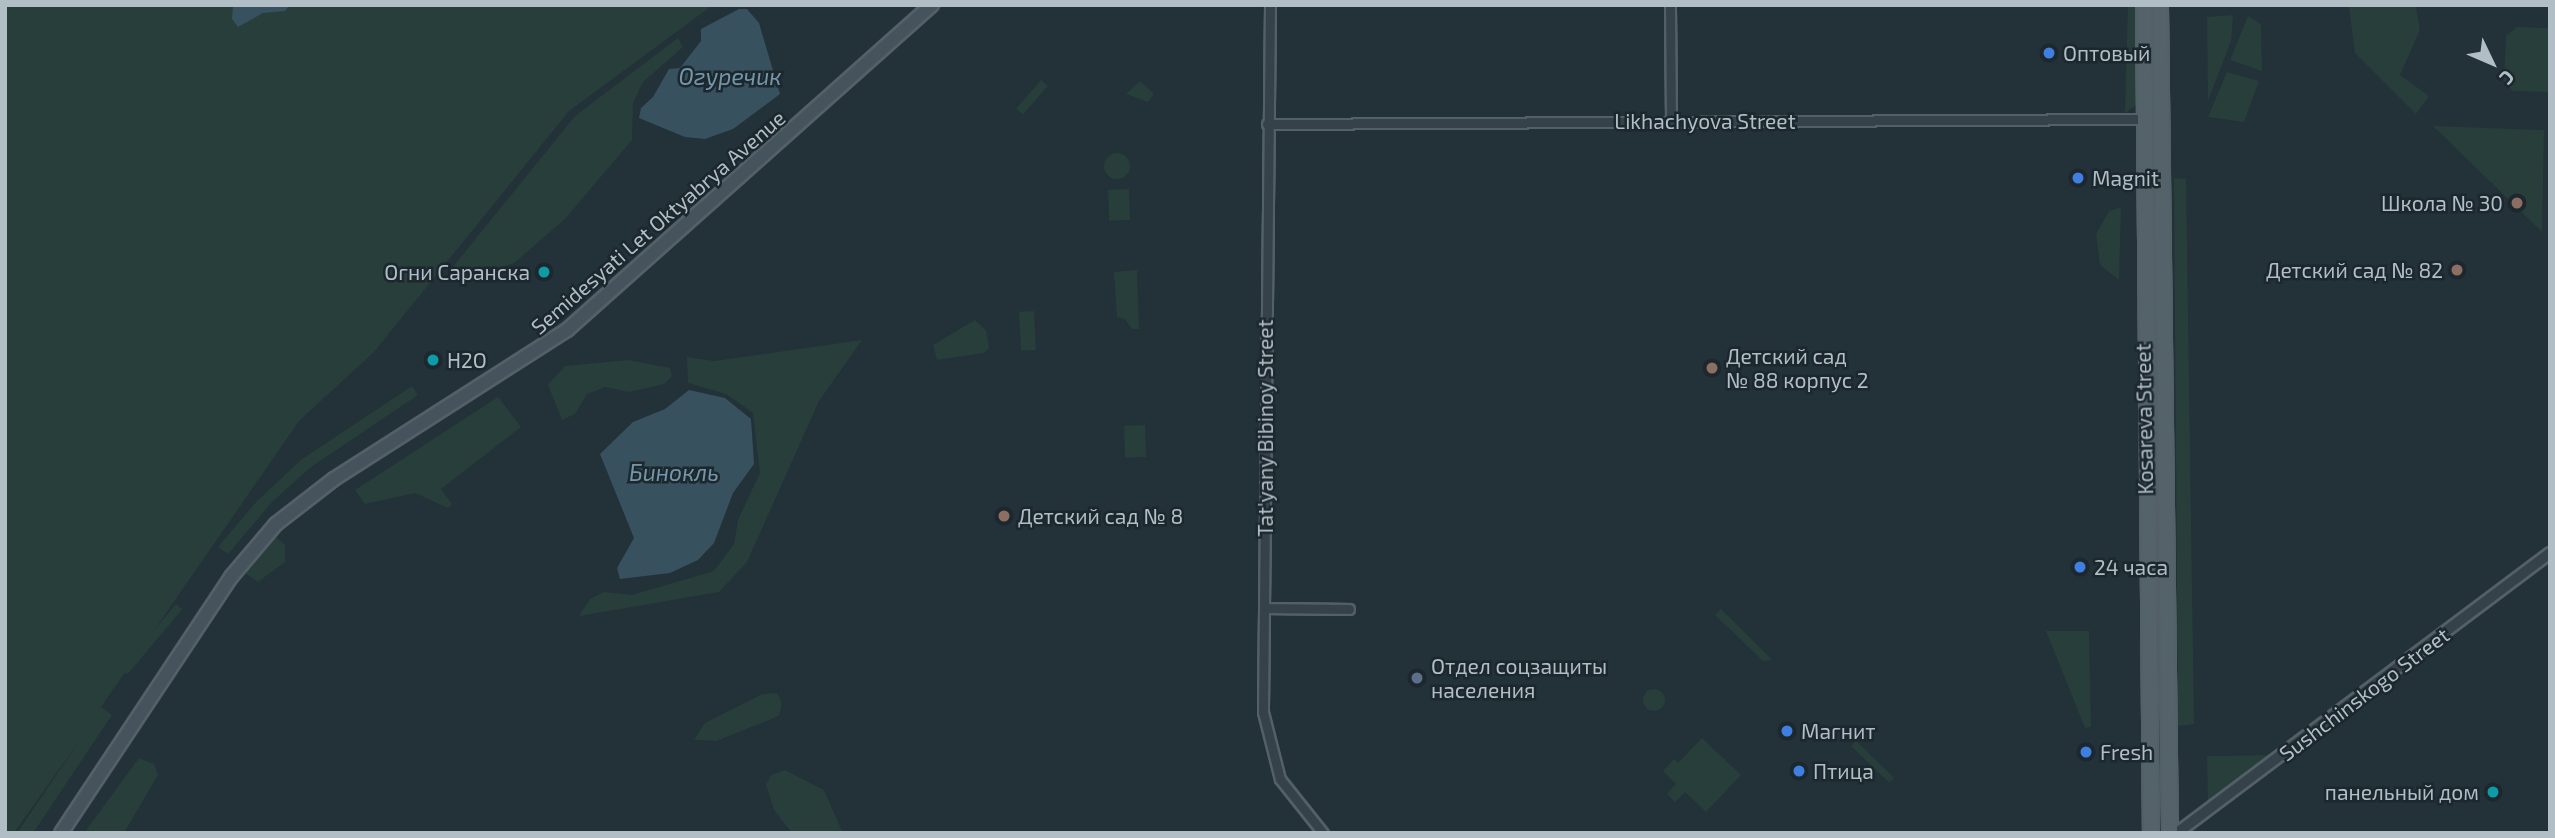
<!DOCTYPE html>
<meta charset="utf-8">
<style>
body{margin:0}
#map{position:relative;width:2555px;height:838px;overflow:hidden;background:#233139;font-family:"Exo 2",sans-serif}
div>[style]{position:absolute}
.green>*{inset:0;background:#283e3a;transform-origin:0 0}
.round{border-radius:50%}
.water>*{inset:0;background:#37515f}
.roads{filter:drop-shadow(2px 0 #546067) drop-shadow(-2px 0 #546067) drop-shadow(0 2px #546067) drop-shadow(0 -2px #546067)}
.minor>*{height:9px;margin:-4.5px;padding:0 4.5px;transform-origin:4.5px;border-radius:4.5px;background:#36424a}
.tertiary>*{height:10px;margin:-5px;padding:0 5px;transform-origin:5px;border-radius:5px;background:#36424a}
.secondary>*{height:12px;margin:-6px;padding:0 6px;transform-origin:6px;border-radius:6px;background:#44535c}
.primary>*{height:14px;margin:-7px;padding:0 7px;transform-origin:7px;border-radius:7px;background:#54626a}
.dots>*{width:19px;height:19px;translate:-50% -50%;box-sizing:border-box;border:4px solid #1c272e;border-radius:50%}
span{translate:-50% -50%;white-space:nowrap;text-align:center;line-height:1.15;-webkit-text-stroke:5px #1c272e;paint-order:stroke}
.poi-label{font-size:21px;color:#b1bec6}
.left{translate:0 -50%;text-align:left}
.right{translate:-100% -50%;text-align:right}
.street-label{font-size:21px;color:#b1bec6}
.water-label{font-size:23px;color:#7396a8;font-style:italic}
.frame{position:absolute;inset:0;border:7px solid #b1bec6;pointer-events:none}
.north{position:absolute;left:2457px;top:28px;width:70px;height:70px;-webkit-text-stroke:5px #1c272e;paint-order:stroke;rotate:134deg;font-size:19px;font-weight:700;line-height:28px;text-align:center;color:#b1bec6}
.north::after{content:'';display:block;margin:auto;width:24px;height:32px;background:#b1bec6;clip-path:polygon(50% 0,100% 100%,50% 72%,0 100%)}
</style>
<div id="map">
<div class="green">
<i style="clip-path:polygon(5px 5px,713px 5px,569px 111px,374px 352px,299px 421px,101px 707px,112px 715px,33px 833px,17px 833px,80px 740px,14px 833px,5px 833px)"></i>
<i style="clip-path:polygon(2128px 5px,2136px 5px,2136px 105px,2125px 113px)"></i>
<i style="clip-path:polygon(2349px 7px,2416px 7px,2420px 30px,2400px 75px,2429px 96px,2416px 114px,2355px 53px)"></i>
<i style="clip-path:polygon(2233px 15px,2231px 41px,2208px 101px,2207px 17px)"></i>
<i style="clip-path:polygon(2248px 16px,2261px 24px,2262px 71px,2230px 60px)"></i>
<i style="clip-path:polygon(2517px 27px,2550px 28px,2550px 92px,2513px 91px,2504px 82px,2506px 36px)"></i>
<i style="clip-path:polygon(678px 38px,683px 47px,643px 82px,633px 103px,632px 140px,565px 219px,514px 263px,466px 279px,452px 268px,575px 116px)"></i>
<i style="clip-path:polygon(2227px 72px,2259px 81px,2244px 122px,2208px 117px)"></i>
<i style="left:1041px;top:80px;width:9px;height:38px;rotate:41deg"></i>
<i style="clip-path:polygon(1140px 81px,1154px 94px,1148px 102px,1126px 94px)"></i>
<i style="clip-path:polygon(2433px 126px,2544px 130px,2542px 232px)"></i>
<i class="round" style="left:1104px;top:153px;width:26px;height:26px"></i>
<i style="clip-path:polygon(2174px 178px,2186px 179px,2194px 724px,2178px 726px)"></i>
<i style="left:1129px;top:189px;width:31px;height:21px;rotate:88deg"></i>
<i style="clip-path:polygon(2121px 207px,2119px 280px,2100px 265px,2096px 234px,2109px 211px)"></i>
<i style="clip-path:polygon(1137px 270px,1139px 329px,1132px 329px,1125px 319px,1117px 317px,1114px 272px)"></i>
<i style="left:1034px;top:311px;width:39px;height:15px;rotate:87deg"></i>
<i style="clip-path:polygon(975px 320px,986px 330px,989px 348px,984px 353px,937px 360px,933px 345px)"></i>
<i style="clip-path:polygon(862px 340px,819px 401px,747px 562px,719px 592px,579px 616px,590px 599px,604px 592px,632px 595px,714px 571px,734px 544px,738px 520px,760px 473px,753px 413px,726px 394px,688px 383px,687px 357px,714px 361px)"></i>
<i style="clip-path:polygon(628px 360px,670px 368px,672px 376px,664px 384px,629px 392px,605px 387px,587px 394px,575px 414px,562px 420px,548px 385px,565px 366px)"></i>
<i style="clip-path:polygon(412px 386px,418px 395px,311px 467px,272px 502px,228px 554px,218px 547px,257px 501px,302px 459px)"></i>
<i style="clip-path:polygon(498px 397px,521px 427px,441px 489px,452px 504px,448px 508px,415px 493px,365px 504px,355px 490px)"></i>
<i style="left:1145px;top:425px;width:32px;height:21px;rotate:88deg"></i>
<i style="clip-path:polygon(273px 534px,285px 545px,285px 562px,258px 582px,242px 571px)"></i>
<i style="left:176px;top:604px;width:8px;height:85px;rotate:40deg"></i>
<i style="clip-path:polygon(1721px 609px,1772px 660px,1763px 661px,1715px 615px)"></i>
<i style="clip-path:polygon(2046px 631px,2089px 631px,2091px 727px,2085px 728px)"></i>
<i class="round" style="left:1643px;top:689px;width:22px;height:22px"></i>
<i style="clip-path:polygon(777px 693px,782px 703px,779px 716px,716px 741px,694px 740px,705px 723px,763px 694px)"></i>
<i style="clip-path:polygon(1702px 738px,1741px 775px,1706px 812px,1685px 792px,1675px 802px,1667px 794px,1676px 784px,1663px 771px,1674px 759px,1678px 763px)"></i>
<i style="left:1856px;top:741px;width:53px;height:7px;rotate:44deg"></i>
<i style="clip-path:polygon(2278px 755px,2208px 807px,2207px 756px)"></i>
<i style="clip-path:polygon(139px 758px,154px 764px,158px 775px,124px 833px,84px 833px)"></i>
<i style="clip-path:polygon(785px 770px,824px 790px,843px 833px,792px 833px,774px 810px,766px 785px,771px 775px)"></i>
</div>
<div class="water">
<i style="clip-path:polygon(233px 5px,290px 5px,285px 11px,263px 13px,238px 27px,232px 19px)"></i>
<i style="clip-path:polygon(739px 9px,747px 9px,759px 23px,780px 94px,733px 129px,705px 139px,685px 137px,639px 118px,641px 108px,653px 97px,669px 69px,680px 68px,701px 41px,701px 29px)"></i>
<i style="clip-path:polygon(689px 390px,725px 398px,751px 419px,754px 464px,733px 493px,714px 543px,698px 560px,670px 573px,620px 579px,617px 568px,634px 538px,600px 454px,633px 422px,665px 409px)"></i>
</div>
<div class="roads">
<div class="minor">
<i style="left:1270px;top:5px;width:707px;rotate:90.57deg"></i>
<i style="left:1263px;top:712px;width:69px;rotate:75.8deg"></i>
<i style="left:1280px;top:779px;width:69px;rotate:51.5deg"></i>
<i style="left:1670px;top:5px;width:115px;rotate:89.5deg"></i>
<i style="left:1267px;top:124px;width:877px;rotate:-0.33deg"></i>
<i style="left:1264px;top:608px;width:85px;rotate:0.7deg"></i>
</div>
<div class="tertiary">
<i style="left:2177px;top:833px;width:466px;rotate:-36.9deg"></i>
</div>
<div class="secondary">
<i style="left:61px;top:833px;width:307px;rotate:-56.4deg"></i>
<i style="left:231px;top:577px;width:70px;rotate:-49.7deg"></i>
<i style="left:276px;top:524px;width:73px;rotate:-37.8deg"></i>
<i style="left:334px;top:479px;width:277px;rotate:-32.6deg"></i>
<i style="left:567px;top:330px;width:489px;rotate:-41.7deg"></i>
</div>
<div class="primary">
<i style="left:2144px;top:5px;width:828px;rotate:89.52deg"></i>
<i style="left:2160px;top:5px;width:828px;rotate:89.31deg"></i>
</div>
</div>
<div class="dots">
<i style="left:2049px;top:53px;background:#3f7fe0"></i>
<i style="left:2078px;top:178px;background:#3f7fe0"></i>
<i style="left:2517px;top:203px;background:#8d6e63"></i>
<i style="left:2457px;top:270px;background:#8d6e63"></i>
<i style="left:544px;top:272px;background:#0f9aa8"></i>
<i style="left:433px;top:360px;background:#0f9aa8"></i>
<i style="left:1712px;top:368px;background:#8d6e63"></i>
<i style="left:1004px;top:516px;background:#8d6e63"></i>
<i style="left:2080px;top:567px;background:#3f7fe0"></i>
<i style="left:1417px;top:678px;background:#5c6f8a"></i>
<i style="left:1787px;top:731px;background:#3f7fe0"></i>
<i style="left:2086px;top:752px;background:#3f7fe0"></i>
<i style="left:1799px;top:771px;background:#3f7fe0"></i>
<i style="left:2493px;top:792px;background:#0f9aa8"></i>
</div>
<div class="poi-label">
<span class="left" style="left:2063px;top:53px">Оптовый</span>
<span class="left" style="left:2092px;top:178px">Magnit</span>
<span class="right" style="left:2503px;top:203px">Школа № 30</span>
<span class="right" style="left:2443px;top:270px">Детский сад № 82</span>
<span class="right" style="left:530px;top:272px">Огни Саранска</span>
<span class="left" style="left:1726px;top:368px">Детский сад<br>№ 88 корпус 2</span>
<span class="left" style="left:447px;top:360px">H2O</span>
<span class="left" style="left:1018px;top:516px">Детский сад № 8</span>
<span class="left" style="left:2094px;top:567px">24 часа</span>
<span class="left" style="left:1431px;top:678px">Отдел соцзащиты<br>населения</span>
<span class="left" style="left:1801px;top:731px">Магнит</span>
<span class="left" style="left:2100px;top:752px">Fresh</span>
<span class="left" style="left:1813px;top:771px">Птица</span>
<span class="right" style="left:2479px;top:792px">панельный дом</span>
</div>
<div class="street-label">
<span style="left:1705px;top:121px">Likhachyova Street</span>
<span style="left:658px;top:222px;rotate:-41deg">Semidesyati Let Oktyabrya Avenue</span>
<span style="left:2144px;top:419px;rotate:-91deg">Kosareva Street</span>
<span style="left:1265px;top:428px;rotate:-90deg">Tat'yany Bibinoy Street</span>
<span style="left:2364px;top:694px;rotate:-37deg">Sushchinskogo Street</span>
</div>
<div class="water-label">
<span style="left:730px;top:76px">Огуречик</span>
<span style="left:674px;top:472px">Бинокль</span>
</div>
<div class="frame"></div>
<div class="north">С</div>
</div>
